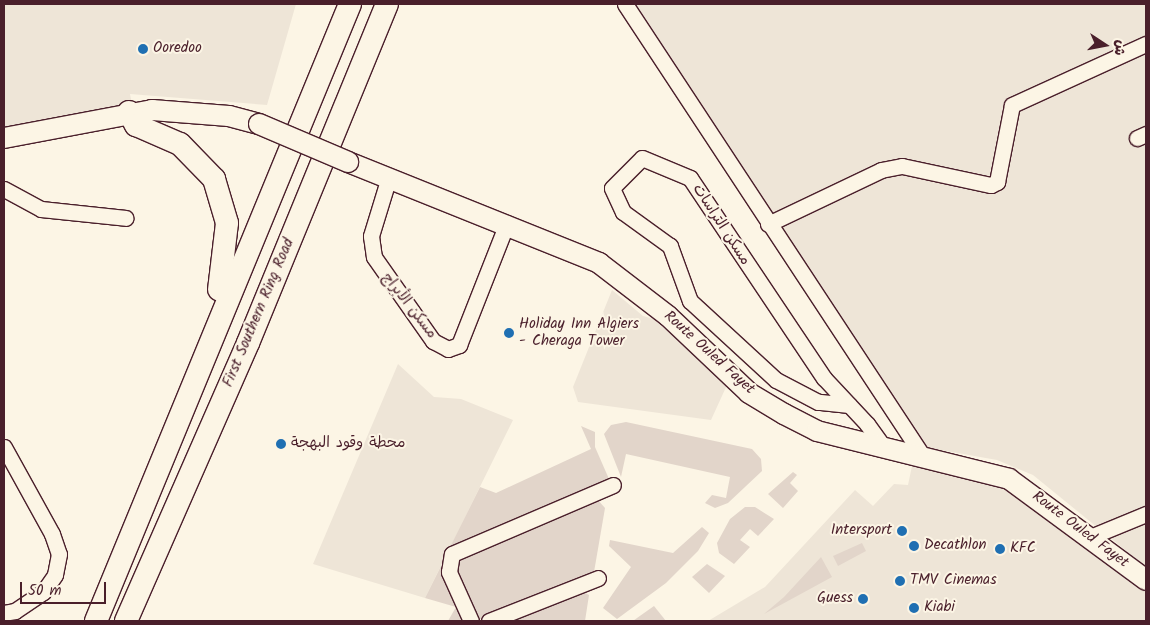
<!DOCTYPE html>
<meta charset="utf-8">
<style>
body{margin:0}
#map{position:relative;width:1150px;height:625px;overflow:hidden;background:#fcf5e5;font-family:Kalam,"Playpen Sans Arabic",sans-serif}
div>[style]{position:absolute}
.built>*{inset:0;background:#eee5d7}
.green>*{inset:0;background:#e2d5ca}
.roads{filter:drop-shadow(1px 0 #4a1f2b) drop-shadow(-1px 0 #4a1f2b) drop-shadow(0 1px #4a1f2b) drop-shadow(0 -1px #4a1f2b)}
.minor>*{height:15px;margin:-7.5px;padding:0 7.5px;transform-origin:7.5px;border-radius:7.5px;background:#fcf5e5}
.major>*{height:20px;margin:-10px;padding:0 10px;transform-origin:10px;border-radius:10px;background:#fcf5e5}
.highway>*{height:22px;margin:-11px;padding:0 11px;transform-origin:11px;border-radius:11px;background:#fcf5e5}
.bridges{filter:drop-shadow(1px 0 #4a1f2b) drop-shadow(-1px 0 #4a1f2b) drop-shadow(0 1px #4a1f2b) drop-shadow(0 -1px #4a1f2b)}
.major-bridge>*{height:20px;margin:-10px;padding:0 10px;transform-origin:10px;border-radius:10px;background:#fcf5e5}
.dots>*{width:14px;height:14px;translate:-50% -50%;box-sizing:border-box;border:2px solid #fcf5e5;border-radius:50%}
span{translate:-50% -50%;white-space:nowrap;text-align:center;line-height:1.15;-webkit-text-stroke:4px #fcf5e5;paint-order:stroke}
.poi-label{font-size:15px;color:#4a1f2b}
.left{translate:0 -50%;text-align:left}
.right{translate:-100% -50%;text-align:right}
.street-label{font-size:15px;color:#4a1f2b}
.frame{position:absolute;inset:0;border:5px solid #4a1f2b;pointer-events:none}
.north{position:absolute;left:1080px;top:20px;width:50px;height:50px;-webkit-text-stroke:4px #fcf5e5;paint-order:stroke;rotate:101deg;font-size:14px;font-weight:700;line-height:20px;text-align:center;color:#4a1f2b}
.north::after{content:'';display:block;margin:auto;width:18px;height:22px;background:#4a1f2b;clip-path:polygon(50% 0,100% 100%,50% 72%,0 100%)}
.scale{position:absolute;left:20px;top:582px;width:86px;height:22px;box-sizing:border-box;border:2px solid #4a1f2b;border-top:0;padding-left:6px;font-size:15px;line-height:18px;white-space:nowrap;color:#4a1f2b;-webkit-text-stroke:4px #fcf5e5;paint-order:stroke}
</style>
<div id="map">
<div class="built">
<i style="clip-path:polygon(4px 4px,296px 4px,267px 105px,130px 94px,132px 105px,4px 133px)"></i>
<i style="clip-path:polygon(626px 4px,1146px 4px,1146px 567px,1033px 475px,997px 460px,907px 444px,684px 108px)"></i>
<i style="clip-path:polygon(612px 290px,643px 316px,654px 319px,727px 385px,711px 420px,578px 402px,573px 387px)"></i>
<i style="clip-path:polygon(398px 364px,434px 397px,461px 399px,513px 420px,425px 598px,313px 564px)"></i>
<i style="clip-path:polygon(912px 466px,972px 474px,1013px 490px,1146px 593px,1146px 621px,708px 621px,765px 587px,855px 490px,873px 506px,894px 484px,908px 485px)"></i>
</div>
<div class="green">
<i style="clip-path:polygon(626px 422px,752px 449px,761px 459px,762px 471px,728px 503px,715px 508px,705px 503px,712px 495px,726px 498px,730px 477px,626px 454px,621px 477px,604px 434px,611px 425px)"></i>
<i style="clip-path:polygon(581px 426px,595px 432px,595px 447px,609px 479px,450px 547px,480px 487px,496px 493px,591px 449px)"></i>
<i style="clip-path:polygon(793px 472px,797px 475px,790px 483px,798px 491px,783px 508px,768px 494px)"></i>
<i style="clip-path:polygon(597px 499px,605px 508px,594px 572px,476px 621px,453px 565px,455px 558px)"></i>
<i style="clip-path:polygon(745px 507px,755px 507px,774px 519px,758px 536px,750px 529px,740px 540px,750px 547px,734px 564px,719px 553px,717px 543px,730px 519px)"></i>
<i style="clip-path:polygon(702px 527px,709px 533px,698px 551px,666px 583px,617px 619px,603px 608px,631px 567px,609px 546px,610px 540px,673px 553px)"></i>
<i style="clip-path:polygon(862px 543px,866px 551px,838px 566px,833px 556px)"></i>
<i style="clip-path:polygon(821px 557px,832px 577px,764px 614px,784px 597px)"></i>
<i style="clip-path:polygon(707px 564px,725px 576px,709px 593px,692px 577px)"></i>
<i style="clip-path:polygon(441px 566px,465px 621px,448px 621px,456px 607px,425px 598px)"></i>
<i style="clip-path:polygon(581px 591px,589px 595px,585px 621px,507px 621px)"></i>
<i style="clip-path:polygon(654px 606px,666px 621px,633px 621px,637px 618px)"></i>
</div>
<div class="roads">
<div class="minor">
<i style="left:625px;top:4px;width:540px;rotate:56.63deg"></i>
<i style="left:1137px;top:138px;width:10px;rotate:-24deg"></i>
<i style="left:389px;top:177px;width:62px;rotate:107deg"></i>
<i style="left:371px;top:236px;width:21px;rotate:82deg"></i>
<i style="left:374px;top:257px;width:103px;rotate:54.9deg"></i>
<i style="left:433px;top:341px;width:17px;rotate:28deg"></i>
<i style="left:448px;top:349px;width:12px;rotate:-20deg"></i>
<i style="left:459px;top:345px;width:131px;rotate:-68.5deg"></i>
<i style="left:4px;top:189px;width:42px;rotate:28.4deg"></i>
<i style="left:41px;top:209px;width:85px;rotate:6deg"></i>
<i style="left:768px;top:224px;width:125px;rotate:-25.5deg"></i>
<i style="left:881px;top:170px;width:21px;rotate:-11deg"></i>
<i style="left:902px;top:166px;width:91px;rotate:12.1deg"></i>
<i style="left:991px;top:185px;width:7px;rotate:-27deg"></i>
<i style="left:997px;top:182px;width:78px;rotate:-79deg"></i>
<i style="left:1012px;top:105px;width:147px;rotate:-24.5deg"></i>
<i style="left:849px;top:405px;width:31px;rotate:-174deg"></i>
<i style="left:818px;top:402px;width:47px;rotate:-152.4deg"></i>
<i style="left:776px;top:380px;width:117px;rotate:-137.4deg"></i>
<i style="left:690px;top:301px;width:59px;rotate:-110deg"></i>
<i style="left:670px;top:246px;width:58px;rotate:-144.1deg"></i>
<i style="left:623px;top:212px;width:26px;rotate:-115deg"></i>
<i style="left:612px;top:188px;width:42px;rotate:-45deg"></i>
<i style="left:642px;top:158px;width:52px;rotate:22.6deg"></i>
<i style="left:690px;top:178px;width:241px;rotate:56.2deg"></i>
<i style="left:824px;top:378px;width:63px;rotate:46.9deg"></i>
<i style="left:867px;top:424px;width:31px;rotate:54deg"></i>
<i style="left:4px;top:447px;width:99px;rotate:61.1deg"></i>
<i style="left:52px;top:534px;width:21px;rotate:71deg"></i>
<i style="left:59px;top:554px;width:21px;rotate:101deg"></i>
<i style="left:55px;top:575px;width:21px;rotate:125deg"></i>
<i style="left:43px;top:592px;width:34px;rotate:146deg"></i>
<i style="left:15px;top:611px;width:11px;rotate:170deg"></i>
<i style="left:1090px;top:537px;width:61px;rotate:-22.3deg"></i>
<i style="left:471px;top:621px;width:54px;rotate:-114.2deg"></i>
<i style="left:449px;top:572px;width:18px;rotate:-81deg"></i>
<i style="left:452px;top:554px;width:175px;rotate:-23.2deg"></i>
<i style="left:489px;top:621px;width:117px;rotate:-21.5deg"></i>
</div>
<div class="major">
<i style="left:4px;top:138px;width:151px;rotate:-10.7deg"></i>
<i style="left:152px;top:110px;width:77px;rotate:4.5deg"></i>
<i style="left:229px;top:116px;width:31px;rotate:15deg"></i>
<i style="left:348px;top:162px;width:271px;rotate:21.9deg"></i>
<i style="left:599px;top:263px;width:87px;rotate:37.5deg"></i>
<i style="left:668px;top:316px;width:112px;rotate:43.5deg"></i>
<i style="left:749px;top:393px;width:41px;rotate:31deg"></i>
<i style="left:784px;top:414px;width:37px;rotate:27deg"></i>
<i style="left:817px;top:431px;width:198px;rotate:14deg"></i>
<i style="left:1009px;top:479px;width:170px;rotate:36.4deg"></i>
</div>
<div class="highway">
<i style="left:129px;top:112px;width:15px;rotate:62deg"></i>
<i style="left:136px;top:125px;width:48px;rotate:23.4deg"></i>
<i style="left:180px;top:144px;width:49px;rotate:45.8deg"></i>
<i style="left:214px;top:179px;width:46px;rotate:73.5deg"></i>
<i style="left:227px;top:223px;width:67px;rotate:96.8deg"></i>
<i style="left:96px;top:621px;width:667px;rotate:-67.62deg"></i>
<i style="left:126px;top:621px;width:304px;rotate:-66.3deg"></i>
<i style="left:248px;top:343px;width:366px;rotate:-67.7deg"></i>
</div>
</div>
<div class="bridges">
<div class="major-bridge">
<i style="left:259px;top:124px;width:97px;rotate:23.1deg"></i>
</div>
</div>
<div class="dots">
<i style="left:143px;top:49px;background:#1f6fb2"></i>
<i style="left:509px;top:333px;background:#1f6fb2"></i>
<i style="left:281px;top:444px;background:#1f6fb2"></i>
<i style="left:902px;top:531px;background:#1f6fb2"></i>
<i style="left:914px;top:546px;background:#1f6fb2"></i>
<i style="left:1000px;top:549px;background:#1f6fb2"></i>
<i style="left:900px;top:581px;background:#1f6fb2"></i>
<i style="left:863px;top:599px;background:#1f6fb2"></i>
<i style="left:914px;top:608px;background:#1f6fb2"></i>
</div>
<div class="poi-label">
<span class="left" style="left:153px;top:49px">Ooredoo</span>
<span class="left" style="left:519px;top:333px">Holiday Inn Algiers<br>- Cheraga Tower</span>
<span class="left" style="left:291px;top:444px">محطة وقود البهجة</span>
<span class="right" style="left:892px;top:531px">Intersport</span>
<span class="left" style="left:924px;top:546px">Decathlon</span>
<span class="left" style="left:1010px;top:549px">KFC</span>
<span class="left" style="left:910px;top:581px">TMV Cinemas</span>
<span class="right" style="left:853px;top:599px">Guess</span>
<span class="left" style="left:924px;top:608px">Kiabi</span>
</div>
<div class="street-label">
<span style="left:721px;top:225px;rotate:57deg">مسكن التراسات</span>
<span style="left:409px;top:306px;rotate:52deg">مسكن الأبراج</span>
<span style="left:259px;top:313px;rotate:-67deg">First Southern Ring Road</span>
<span style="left:709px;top:353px;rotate:42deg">Route Ouled Fayet</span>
<span style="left:1080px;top:530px;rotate:37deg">Route Ouled Fayet</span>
</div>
<div class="frame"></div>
<div class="north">ش</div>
<div class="scale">50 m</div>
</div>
